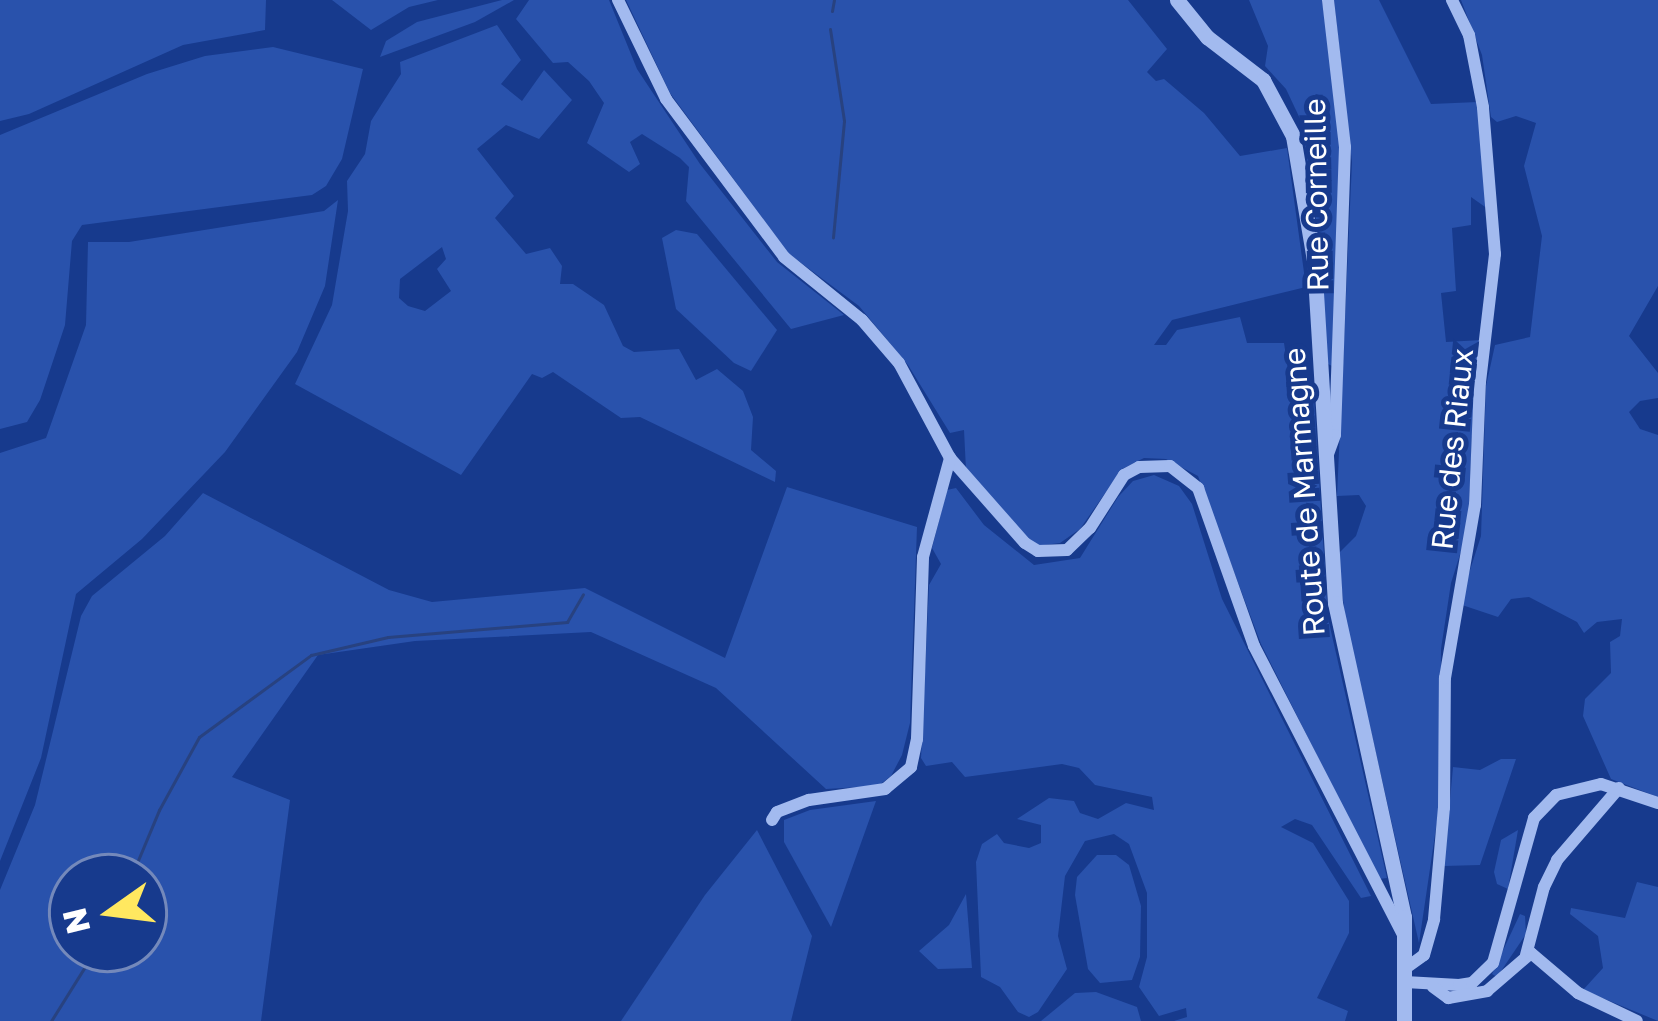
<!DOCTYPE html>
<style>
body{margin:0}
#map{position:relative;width:1658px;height:1021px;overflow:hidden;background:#173a8d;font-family:"Golos Text",sans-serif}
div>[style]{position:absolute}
.green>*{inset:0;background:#2952ac}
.stream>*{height:3px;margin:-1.5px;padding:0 1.5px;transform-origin:1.5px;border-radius:1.5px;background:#284280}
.minor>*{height:12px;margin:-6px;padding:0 6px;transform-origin:6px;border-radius:6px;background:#a2baef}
.tertiary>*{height:15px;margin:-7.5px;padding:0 7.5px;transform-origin:7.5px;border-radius:7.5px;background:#a2baef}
span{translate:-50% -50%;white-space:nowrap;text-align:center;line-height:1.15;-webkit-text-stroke:10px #173a8d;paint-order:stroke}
.street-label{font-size:30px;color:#fff}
.north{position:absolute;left:48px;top:853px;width:120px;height:120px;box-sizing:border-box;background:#173a8d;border:3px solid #7489bb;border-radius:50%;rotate:256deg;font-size:33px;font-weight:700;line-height:48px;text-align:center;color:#fff}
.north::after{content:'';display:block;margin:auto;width:42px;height:54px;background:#ffe860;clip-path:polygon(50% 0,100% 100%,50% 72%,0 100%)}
</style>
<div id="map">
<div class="green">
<i style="clip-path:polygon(0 0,266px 0,265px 30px,183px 45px,29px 114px,0 121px)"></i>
<i style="clip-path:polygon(332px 0,438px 0,409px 7px,371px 30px)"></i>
<i style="clip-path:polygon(502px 0,514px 0,475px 22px,380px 57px,386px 41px,417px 22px)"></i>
<i style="clip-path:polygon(529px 0,609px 0,637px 69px,700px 164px,777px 262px,844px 315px,791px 329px,686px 201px,689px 167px,680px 158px,642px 134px,630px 142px,640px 164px,629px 172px,587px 143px,604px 103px,589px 81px,568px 62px,553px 63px,516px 19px)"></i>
<i style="clip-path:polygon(626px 0,1128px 0,1167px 49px,1147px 72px,1156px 81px,1164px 79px,1204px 113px,1240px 156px,1287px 148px,1306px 287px,1172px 320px,1154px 345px,1166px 345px,1177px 330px,1240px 317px,1247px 343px,1284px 343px,1289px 376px,1302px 388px,1313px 384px,1328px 618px,1387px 878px,1379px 879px,1261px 644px,1198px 476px,1166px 459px,1144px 458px,1122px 469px,1080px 529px,1060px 543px,1036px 546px,1012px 526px,966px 470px,964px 430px,950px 433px,908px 365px,859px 306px,789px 254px,670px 93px)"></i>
<i style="clip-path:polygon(1249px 0,1322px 0,1343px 148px,1334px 367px,1326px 363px,1321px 254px,1302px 123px,1286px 89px,1265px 66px,1268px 46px)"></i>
<i style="clip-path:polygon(1334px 0,1379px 0,1431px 104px,1478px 102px,1488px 209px,1471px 197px,1471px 225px,1452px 228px,1456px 291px,1441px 293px,1446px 342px,1482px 340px,1474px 388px,1468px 529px,1451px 583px,1441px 649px,1440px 801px,1419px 943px,1345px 617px,1338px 554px,1356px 536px,1366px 506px,1359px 495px,1337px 496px,1352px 162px)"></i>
<i style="clip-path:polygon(1461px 0,1658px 0,1658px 286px,1629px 336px,1658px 373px,1658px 398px,1640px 401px,1629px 412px,1640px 429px,1658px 435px,1658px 797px,1611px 779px,1583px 716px,1585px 699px,1611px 673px,1610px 642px,1620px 636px,1622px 619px,1597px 622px,1584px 633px,1577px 622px,1529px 597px,1511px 599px,1498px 617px,1459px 604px,1481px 536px,1486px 386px,1495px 345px,1530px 337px,1542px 236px,1524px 166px,1536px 123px,1516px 116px,1497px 122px,1491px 117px,1482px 55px)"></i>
<i style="clip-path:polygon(evenodd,497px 25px,521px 60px,501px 84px,522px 101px,544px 70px,572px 100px,539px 139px,506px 125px,477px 149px,514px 196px,495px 218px,526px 254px,550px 248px,562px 266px,560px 284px,573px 284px,604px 305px,623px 346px,634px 352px,679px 349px,696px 380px,717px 369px,743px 391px,753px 417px,751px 450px,776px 471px,775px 482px,640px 417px,621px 418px,553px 372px,542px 378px,532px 374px,461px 475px,295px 384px,332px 305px,348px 211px,347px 181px,365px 154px,371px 121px,401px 74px,400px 62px,497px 25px,442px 247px,446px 259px,437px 269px,451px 291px,425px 311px,408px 306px,399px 298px,400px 279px,442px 247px)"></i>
<i style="clip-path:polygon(273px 47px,363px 69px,342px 159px,326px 186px,312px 195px,82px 225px,72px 241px,65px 325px,40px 400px,27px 422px,0 429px,0 135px,147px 74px,205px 56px)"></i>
<i style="clip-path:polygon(338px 200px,325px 286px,297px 352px,225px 452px,142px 539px,76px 594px,41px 758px,0 861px,0 453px,46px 438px,86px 325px,88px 242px,129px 242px,324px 211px)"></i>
<i style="clip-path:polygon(676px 230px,697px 234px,777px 330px,751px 371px,734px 363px,676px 309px,662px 238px)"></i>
<i style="clip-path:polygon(1154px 475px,1179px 486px,1192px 504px,1222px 599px,1371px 896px,1361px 898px,1312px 825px,1295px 819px,1281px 827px,1313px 843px,1349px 901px,1349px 933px,1317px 998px,1348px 1011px,1345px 1021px,1174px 1021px,1187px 1017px,1186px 1008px,1159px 1016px,1139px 987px,1147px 957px,1147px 893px,1129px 844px,1114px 834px,1085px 841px,1065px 876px,1058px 936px,1067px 969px,1038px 1012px,1029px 1017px,1018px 1012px,1000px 987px,981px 977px,976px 862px,982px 844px,997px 834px,1004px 843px,1029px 848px,1041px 843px,1041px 825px,1017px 819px,1049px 798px,1074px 801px,1080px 813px,1098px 819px,1126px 803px,1154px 810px,1152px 797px,1095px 785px,1079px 768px,1062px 764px,965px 777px,952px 762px,926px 766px,921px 758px,929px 585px,941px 564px,932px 548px,947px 490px,956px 488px,984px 525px,1034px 565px,1080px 558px,1118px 497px,1133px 481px)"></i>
<i style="clip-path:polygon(evenodd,787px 487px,917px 527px,910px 723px,902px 755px,891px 776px,878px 786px,826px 789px,716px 688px,591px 632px,415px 641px,318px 655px,232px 777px,290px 800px,261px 1021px,0 1021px,0 890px,35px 805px,81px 616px,92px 596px,165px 536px,203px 493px,389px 590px,432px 602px,585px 588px,725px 658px,787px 487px,72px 877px,144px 877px,144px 949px,72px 949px,72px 877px)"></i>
<i style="clip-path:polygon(1501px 759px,1516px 759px,1480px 865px,1444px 866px,1453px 767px,1480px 770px)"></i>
<i style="clip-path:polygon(876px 801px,831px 927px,784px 842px,784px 820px,810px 810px)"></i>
<i style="clip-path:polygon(757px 830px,812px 936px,791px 1021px,621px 1021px,705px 895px)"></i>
<i style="clip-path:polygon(1518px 830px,1508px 889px,1497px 884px,1494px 872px,1501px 840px)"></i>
<i style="clip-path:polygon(1097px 855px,1116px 855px,1129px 865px,1141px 906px,1140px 957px,1132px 980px,1100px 983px,1088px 969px,1075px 895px,1077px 877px)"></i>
<i style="clip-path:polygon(1637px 882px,1658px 887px,1658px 1021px,1583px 990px,1603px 968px,1598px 936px,1570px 914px,1571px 908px,1625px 918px)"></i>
<i style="clip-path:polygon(966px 894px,972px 968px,938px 969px,919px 951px,949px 925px)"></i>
<i style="clip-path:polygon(1520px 914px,1525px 916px,1526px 934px,1497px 977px,1492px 974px)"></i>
<i style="clip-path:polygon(1096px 992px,1137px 1007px,1141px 1021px,1041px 1021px,1075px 993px)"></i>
</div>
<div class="stream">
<i style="left:832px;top:11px;width:11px;rotate:-80deg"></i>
<i style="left:830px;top:29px;width:93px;rotate:81.3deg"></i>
<i style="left:844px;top:121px;width:117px;rotate:95.4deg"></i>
<i style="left:131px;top:877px;width:73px;rotate:-67.3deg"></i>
<i style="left:159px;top:810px;width:83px;rotate:-61.3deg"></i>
<i style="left:199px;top:737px;width:139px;rotate:-36.2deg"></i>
<i style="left:311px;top:655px;width:79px;rotate:-13.2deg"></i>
<i style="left:388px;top:637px;width:180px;rotate:-4.8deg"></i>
<i style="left:567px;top:622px;width:32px;rotate:-60deg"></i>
<i style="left:51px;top:1021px;width:85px;rotate:-58deg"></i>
</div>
<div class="minor">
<i style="left:618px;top:0;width:110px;rotate:64.1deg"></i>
<i style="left:666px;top:99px;width:197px;rotate:53.2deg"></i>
<i style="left:784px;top:257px;width:100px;rotate:38.9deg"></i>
<i style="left:862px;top:320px;width:57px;rotate:49.3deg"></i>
<i style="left:899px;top:363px;width:108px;rotate:61.8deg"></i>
<i style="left:950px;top:458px;width:113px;rotate:48.6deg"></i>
<i style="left:1025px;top:543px;width:15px;rotate:32deg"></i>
<i style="left:1038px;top:551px;width:29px;rotate:-2deg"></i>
<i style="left:1067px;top:550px;width:32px;rotate:-44deg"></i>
<i style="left:1090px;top:528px;width:63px;rotate:-57.3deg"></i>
<i style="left:1124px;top:475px;width:17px;rotate:-28deg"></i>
<i style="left:1139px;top:467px;width:31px;rotate:-2deg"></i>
<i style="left:1170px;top:466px;width:36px;rotate:38deg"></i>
<i style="left:1198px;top:488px;width:168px;rotate:70.5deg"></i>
<i style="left:1254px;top:646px;width:330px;rotate:62.7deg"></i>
<i style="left:1328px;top:0;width:148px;rotate:83.4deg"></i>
<i style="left:1345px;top:147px;width:288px;rotate:92deg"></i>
<i style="left:1335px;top:435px;width:20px;rotate:110deg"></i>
<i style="left:772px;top:820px;width:9px;rotate:-58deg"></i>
<i style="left:777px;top:812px;width:34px;rotate:-21deg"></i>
<i style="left:809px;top:800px;width:77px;rotate:-8.2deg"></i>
<i style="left:885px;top:789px;width:34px;rotate:-40deg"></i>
<i style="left:911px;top:767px;width:29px;rotate:-78deg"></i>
<i style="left:917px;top:739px;width:182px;rotate:-88.1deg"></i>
<i style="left:923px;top:557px;width:103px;rotate:-74.7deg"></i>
<i style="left:1526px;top:955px;width:70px;rotate:-75.2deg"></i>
<i style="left:1544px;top:887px;width:30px;rotate:-64deg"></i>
<i style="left:1557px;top:860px;width:95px;rotate:-49.3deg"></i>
<i style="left:1406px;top:968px;width:22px;rotate:-36deg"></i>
<i style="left:1424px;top:955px;width:37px;rotate:-74deg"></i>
<i style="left:1434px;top:919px;width:111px;rotate:-84.9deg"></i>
<i style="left:1444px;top:808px;width:130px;rotate:-89.6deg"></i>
<i style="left:1445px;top:678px;width:176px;rotate:-80.2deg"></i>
<i style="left:1475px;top:505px;width:123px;rotate:-87.7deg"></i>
<i style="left:1480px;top:382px;width:129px;rotate:-83.3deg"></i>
<i style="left:1495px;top:254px;width:147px;rotate:-94.7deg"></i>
<i style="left:1483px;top:107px;width:73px;rotate:-101deg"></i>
<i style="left:1469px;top:35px;width:39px;rotate:-116deg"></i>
<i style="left:1405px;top:982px;width:54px;rotate:3.2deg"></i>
<i style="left:1459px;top:985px;width:13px;rotate:-9deg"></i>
<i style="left:1472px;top:983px;width:29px;rotate:-44deg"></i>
<i style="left:1493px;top:963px;width:151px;rotate:-74.2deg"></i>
<i style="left:1534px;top:818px;width:32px;rotate:-46deg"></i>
<i style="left:1556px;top:795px;width:46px;rotate:-13.7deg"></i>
<i style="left:1601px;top:784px;width:60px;rotate:18.4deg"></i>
<i style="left:1433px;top:987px;width:19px;rotate:36deg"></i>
<i style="left:1448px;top:998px;width:40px;rotate:-10deg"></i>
<i style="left:1487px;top:991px;width:58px;rotate:-40.8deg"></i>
<i style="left:1531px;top:953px;width:62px;rotate:40.4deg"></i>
<i style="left:1578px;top:993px;width:65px;rotate:25.4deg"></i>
</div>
<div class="tertiary">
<i style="left:1177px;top:0;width:48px;rotate:51deg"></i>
<i style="left:1207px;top:37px;width:71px;rotate:37.5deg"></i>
<i style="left:1263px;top:80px;width:64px;rotate:61.8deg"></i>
<i style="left:1293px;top:136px;width:126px;rotate:80.4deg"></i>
<i style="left:1314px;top:260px;width:344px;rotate:86.5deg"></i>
<i style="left:1335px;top:603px;width:321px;rotate:77.6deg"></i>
<i style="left:1404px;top:917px;width:104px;rotate:90deg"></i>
</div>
<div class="street-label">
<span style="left:1316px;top:195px;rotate:-91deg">Rue Corneille</span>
<span style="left:1452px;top:449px;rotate:-84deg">Rue des Riaux</span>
<span style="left:1304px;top:492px;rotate:-94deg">Route de Marmagne</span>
</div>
<div class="north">N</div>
</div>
